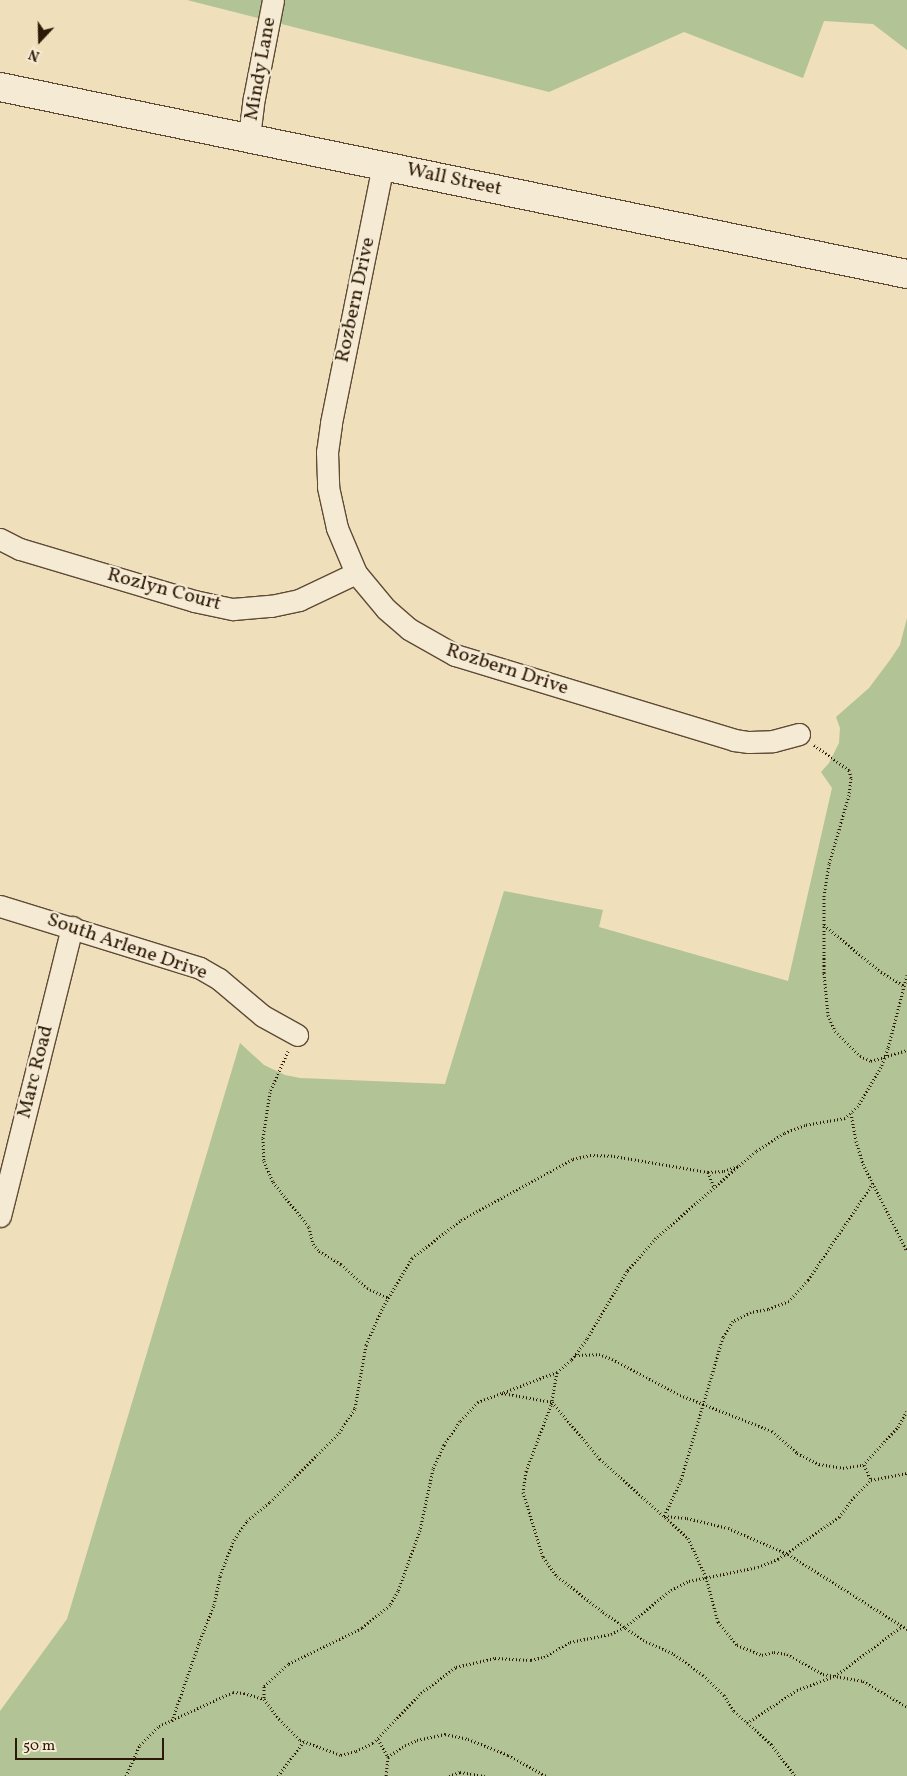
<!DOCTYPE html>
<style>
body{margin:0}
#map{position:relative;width:907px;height:1776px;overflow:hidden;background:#efdfbb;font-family:Vollkorn,serif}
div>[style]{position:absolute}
.green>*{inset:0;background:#b2c395}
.path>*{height:3px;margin-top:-1.5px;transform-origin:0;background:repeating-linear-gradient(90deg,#2d1908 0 1px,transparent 0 3.5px)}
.roads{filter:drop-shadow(1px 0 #5e4a35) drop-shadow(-1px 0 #5e4a35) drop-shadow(0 1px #5e4a35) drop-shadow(0 -1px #5e4a35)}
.street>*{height:21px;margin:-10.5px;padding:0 10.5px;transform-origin:10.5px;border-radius:10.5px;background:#f5ead3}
.secondary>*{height:28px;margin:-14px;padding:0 14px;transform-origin:14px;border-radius:14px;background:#f5ead3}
span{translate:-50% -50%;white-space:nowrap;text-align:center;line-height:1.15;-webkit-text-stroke:4.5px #f5ead3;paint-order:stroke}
.street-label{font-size:20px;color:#2d1908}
.north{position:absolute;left:15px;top:15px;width:50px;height:50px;-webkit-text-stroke:4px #f5ead3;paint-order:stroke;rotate:201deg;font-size:14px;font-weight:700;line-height:20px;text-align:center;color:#2d1908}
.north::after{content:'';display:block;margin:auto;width:18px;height:22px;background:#2d1908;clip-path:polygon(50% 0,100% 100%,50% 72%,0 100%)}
.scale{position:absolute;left:15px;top:1738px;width:149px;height:22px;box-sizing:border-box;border:2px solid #2d1908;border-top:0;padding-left:6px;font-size:15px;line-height:18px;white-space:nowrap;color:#2d1908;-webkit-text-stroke:4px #f5ead3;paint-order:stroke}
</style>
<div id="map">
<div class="green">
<i style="clip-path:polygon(187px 0,907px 0,907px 50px,873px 24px,824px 21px,803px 78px,684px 32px,549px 92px)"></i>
<i style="clip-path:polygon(907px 618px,907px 1776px,0 1776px,0 1711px,67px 1619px,240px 1043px,264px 1065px,285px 1075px,300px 1078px,445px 1084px,504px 891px,603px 910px,599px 927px,788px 981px,832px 788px,821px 772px,829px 763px,839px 743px,840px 728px,836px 717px,869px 688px,890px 660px,900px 645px)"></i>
</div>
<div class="path">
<i style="left:814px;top:745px;width:43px;rotate:35.5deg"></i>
<i style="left:849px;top:770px;width:8px;rotate:76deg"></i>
<i style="left:851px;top:778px;width:17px;rotate:97deg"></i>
<i style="left:849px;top:795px;width:72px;rotate:106.2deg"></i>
<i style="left:829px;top:864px;width:31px;rotate:99deg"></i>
<i style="left:824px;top:895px;width:78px;rotate:90deg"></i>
<i style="left:824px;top:973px;width:42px;rotate:84.6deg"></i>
<i style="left:828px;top:1015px;width:17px;rotate:66deg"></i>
<i style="left:835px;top:1031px;width:35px;rotate:45deg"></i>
<i style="left:860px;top:1056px;width:12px;rotate:24deg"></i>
<i style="left:871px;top:1061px;width:38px;rotate:-17deg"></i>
<i style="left:824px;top:925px;width:74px;rotate:39.5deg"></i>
<i style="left:881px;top:972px;width:26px;rotate:31deg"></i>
<i style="left:907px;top:975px;width:75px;rotate:104.6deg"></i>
<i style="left:888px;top:1048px;width:20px;rotate:110deg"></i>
<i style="left:881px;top:1067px;width:45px;rotate:120.5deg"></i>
<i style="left:858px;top:1106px;width:18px;rotate:137deg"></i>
<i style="left:845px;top:1118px;width:41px;rotate:170.1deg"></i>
<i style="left:805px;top:1125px;width:22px;rotate:159deg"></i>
<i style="left:784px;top:1133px;width:33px;rotate:147deg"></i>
<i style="left:756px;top:1151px;width:133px;rotate:139deg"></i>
<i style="left:656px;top:1238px;width:44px;rotate:131.3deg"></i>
<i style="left:627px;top:1271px;width:79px;rotate:120.5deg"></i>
<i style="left:587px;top:1339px;width:26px;rotate:127deg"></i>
<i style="left:571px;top:1360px;width:18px;rotate:139deg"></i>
<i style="left:557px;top:1372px;width:85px;rotate:159.2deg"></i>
<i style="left:478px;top:1402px;width:26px;rotate:133deg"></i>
<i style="left:460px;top:1421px;width:29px;rotate:124deg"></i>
<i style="left:444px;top:1445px;width:26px;rotate:115deg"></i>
<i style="left:433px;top:1469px;width:62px;rotate:102deg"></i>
<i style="left:420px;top:1530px;width:65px;rotate:109.8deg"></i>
<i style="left:398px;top:1591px;width:16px;rotate:120deg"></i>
<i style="left:390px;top:1605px;width:36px;rotate:141deg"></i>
<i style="left:362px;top:1628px;width:82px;rotate:154.1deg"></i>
<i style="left:288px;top:1664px;width:33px;rotate:137deg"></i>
<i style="left:264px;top:1686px;width:13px;rotate:90deg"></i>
<i style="left:264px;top:1699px;width:25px;rotate:53deg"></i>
<i style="left:279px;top:1719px;width:30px;rotate:45deg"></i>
<i style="left:300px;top:1740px;width:44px;rotate:20.1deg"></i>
<i style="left:341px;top:1755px;width:16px;rotate:-15deg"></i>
<i style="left:356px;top:1751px;width:19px;rotate:-25deg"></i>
<i style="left:373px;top:1743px;width:69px;rotate:-46.2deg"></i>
<i style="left:421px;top:1693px;width:44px;rotate:-36.6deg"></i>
<i style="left:456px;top:1667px;width:40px;rotate:-13deg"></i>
<i style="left:495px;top:1658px;width:36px;rotate:3deg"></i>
<i style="left:531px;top:1660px;width:13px;rotate:-13deg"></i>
<i style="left:544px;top:1657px;width:30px;rotate:-30deg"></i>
<i style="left:570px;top:1642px;width:42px;rotate:-11deg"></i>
<i style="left:611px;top:1634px;width:16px;rotate:-27deg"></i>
<i style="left:625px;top:1627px;width:59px;rotate:-38.8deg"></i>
<i style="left:671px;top:1590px;width:20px;rotate:-27deg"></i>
<i style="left:689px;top:1581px;width:70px;rotate:-11.5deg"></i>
<i style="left:758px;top:1567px;width:22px;rotate:-22deg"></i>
<i style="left:778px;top:1559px;width:74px;rotate:-34.5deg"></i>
<i style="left:839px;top:1517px;width:25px;rotate:-53deg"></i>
<i style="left:854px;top:1497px;width:24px;rotate:-45deg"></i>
<i style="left:871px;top:1480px;width:37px;rotate:-11deg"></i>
<i style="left:288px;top:1051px;width:45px;rotate:113.7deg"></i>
<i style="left:270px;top:1092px;width:47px;rotate:98.7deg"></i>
<i style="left:263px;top:1138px;width:23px;rotate:88deg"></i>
<i style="left:264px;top:1161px;width:23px;rotate:67deg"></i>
<i style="left:273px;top:1182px;width:58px;rotate:51.3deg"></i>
<i style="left:309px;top:1227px;width:17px;rotate:77deg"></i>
<i style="left:313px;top:1244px;width:9px;rotate:49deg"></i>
<i style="left:319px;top:1251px;width:26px;rotate:31deg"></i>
<i style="left:341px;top:1264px;width:35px;rotate:43deg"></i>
<i style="left:367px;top:1288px;width:23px;rotate:25deg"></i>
<i style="left:851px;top:1113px;width:28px;rotate:80deg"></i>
<i style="left:856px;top:1141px;width:24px;rotate:73deg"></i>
<i style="left:863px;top:1164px;width:97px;rotate:63.2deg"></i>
<i style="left:708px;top:1172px;width:17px;rotate:69deg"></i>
<i style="left:873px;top:1183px;width:117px;rotate:123.8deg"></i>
<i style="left:808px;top:1280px;width:28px;rotate:132deg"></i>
<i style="left:789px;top:1301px;width:22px;rotate:159deg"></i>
<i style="left:768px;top:1309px;width:17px;rotate:170deg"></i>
<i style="left:751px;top:1312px;width:20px;rotate:153deg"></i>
<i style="left:733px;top:1321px;width:19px;rotate:122deg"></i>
<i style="left:723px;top:1337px;width:149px;rotate:106.4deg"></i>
<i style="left:681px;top:1480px;width:40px;rotate:115deg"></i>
<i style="left:664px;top:1516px;width:23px;rotate:5deg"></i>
<i style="left:687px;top:1518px;width:42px;rotate:13.7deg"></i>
<i style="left:728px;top:1528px;width:65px;rotate:23.4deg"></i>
<i style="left:788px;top:1554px;width:141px;rotate:32.2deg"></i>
<i style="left:575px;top:1355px;width:24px;rotate:-2deg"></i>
<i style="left:599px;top:1354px;width:14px;rotate:21deg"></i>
<i style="left:612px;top:1359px;width:77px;rotate:27.9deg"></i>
<i style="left:680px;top:1395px;width:99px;rotate:21.4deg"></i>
<i style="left:772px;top:1431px;width:33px;rotate:41deg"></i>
<i style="left:797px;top:1453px;width:25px;rotate:27deg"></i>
<i style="left:819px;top:1464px;width:24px;rotate:9deg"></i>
<i style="left:843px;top:1468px;width:20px;rotate:-9deg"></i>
<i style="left:863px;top:1465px;width:52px;rotate:-47.4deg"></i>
<i style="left:898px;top:1427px;width:18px;rotate:-61deg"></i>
<i style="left:557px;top:1372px;width:34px;rotate:100deg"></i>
<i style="left:551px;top:1405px;width:71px;rotate:110.7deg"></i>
<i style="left:526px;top:1471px;width:21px;rotate:98deg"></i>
<i style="left:523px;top:1492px;width:68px;rotate:72.9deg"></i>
<i style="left:543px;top:1557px;width:24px;rotate:54deg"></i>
<i style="left:557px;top:1576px;width:58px;rotate:38deg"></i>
<i style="left:603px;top:1612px;width:49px;rotate:35deg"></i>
<i style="left:643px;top:1640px;width:34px;rotate:24deg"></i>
<i style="left:674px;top:1654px;width:36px;rotate:36deg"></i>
<i style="left:703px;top:1675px;width:29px;rotate:44deg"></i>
<i style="left:724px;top:1695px;width:19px;rotate:58deg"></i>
<i style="left:734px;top:1711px;width:50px;rotate:41.7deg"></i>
<i style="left:771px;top:1744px;width:40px;rotate:53deg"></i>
<i style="left:502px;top:1393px;width:51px;rotate:10.2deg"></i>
<i style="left:552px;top:1402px;width:75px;rotate:49.9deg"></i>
<i style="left:600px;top:1459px;width:118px;rotate:41.9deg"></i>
<i style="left:688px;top:1538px;width:43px;rotate:65.2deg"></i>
<i style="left:706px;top:1577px;width:47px;rotate:75.1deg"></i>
<i style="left:718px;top:1622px;width:30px;rotate:50deg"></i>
<i style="left:737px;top:1645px;width:27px;rotate:22deg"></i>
<i style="left:762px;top:1655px;width:12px;rotate:-14deg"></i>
<i style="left:774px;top:1652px;width:13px;rotate:9deg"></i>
<i style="left:787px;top:1654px;width:41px;rotate:29.1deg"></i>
<i style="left:823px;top:1674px;width:41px;rotate:9.9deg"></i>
<i style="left:863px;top:1681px;width:51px;rotate:30.6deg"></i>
<i style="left:864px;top:1465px;width:17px;rotate:65deg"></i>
<i style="left:172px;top:1721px;width:83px;rotate:-70.9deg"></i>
<i style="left:199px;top:1643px;width:41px;rotate:-68.5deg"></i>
<i style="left:214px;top:1605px;width:30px;rotate:-78deg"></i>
<i style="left:220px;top:1576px;width:39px;rotate:-69deg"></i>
<i style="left:234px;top:1540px;width:23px;rotate:-56deg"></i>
<i style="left:247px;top:1521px;width:30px;rotate:-40deg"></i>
<i style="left:270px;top:1502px;width:98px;rotate:-45deg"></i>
<i style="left:339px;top:1433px;width:30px;rotate:-57deg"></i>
<i style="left:355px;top:1408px;width:64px;rotate:-80.1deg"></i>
<i style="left:366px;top:1345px;width:42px;rotate:-65.9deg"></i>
<i style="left:383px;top:1307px;width:57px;rotate:-59.4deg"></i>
<i style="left:412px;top:1258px;width:62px;rotate:-37.8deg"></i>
<i style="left:461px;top:1220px;width:128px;rotate:-28.6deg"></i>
<i style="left:573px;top:1159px;width:17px;rotate:-13deg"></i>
<i style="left:590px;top:1155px;width:24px;rotate:2deg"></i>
<i style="left:614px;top:1156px;width:95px;rotate:9.7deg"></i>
<i style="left:708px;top:1172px;width:16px;rotate:-4deg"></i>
<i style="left:724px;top:1171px;width:15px;rotate:-20deg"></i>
<i style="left:747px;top:1723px;width:60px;rotate:-33.4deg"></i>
<i style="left:797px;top:1690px;width:40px;rotate:-20.2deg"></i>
<i style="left:835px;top:1676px;width:82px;rotate:-36.6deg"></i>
<i style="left:378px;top:1739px;width:21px;rotate:61deg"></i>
<i style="left:388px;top:1757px;width:19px;rotate:96deg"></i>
<i style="left:388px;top:1757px;width:17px;rotate:-36deg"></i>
<i style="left:402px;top:1747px;width:17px;rotate:-25deg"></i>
<i style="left:417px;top:1740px;width:29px;rotate:-12deg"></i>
<i style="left:445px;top:1734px;width:24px;rotate:12deg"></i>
<i style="left:468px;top:1739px;width:43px;rotate:21.8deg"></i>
<i style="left:508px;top:1755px;width:43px;rotate:28.9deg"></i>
<i style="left:126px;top:1776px;width:34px;rotate:-66deg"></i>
<i style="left:140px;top:1745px;width:27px;rotate:-45deg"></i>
<i style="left:159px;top:1726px;width:81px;rotate:-24.7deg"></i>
<i style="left:233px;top:1692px;width:11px;rotate:5deg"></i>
<i style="left:244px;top:1693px;width:21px;rotate:17deg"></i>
<i style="left:278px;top:1776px;width:44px;rotate:-53.4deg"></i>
<i style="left:449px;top:1776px;width:12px;rotate:-20deg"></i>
<i style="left:460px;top:1772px;width:25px;rotate:9deg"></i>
</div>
<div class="roads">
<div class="street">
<i style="left:249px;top:137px;width:39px;rotate:-83deg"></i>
<i style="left:254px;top:98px;width:100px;rotate:-79deg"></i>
<i style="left:383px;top:165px;width:264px;rotate:101.4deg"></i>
<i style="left:331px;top:424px;width:28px;rotate:98deg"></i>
<i style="left:327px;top:452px;width:35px;rotate:88deg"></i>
<i style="left:328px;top:487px;width:42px;rotate:77.6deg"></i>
<i style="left:337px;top:528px;width:49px;rotate:67.1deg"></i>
<i style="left:356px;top:573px;width:47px;rotate:50.2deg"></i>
<i style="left:386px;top:609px;width:30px;rotate:41deg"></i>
<i style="left:409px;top:629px;width:53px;rotate:29.5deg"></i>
<i style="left:455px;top:655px;width:292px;rotate:16.9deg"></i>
<i style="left:734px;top:740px;width:15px;rotate:8deg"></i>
<i style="left:749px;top:742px;width:24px;rotate:-2deg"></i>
<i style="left:773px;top:741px;width:27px;rotate:-15deg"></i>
<i style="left:0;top:539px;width:22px;rotate:27deg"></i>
<i style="left:20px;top:549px;width:182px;rotate:16.6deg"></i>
<i style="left:194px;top:601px;width:40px;rotate:12deg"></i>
<i style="left:233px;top:609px;width:38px;rotate:-5deg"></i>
<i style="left:271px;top:606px;width:29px;rotate:-12deg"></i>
<i style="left:299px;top:600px;width:63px;rotate:-25.3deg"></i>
<i style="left:0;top:906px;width:209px;rotate:17.2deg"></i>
<i style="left:200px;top:968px;width:22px;rotate:30deg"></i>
<i style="left:219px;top:979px;width:57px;rotate:40.1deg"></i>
<i style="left:263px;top:1016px;width:39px;rotate:29deg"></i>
<i style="left:0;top:1216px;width:298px;rotate:-76deg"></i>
</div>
<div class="secondary">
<i style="left:0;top:87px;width:926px;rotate:11.65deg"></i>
</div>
</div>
<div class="street-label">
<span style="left:261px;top:69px;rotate:-80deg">Mindy Lane</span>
<span style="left:454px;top:180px;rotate:12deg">Wall Street</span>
<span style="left:356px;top:300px;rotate:-78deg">Rozbern Drive</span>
<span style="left:164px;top:590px;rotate:15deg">Rozlyn Court</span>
<span style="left:507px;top:670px;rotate:18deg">Rozbern Drive</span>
<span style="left:127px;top:947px;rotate:19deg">South Arlene Drive</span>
<span style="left:36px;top:1072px;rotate:-76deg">Marc Road</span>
</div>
<div class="north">N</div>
<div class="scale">50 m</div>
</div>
